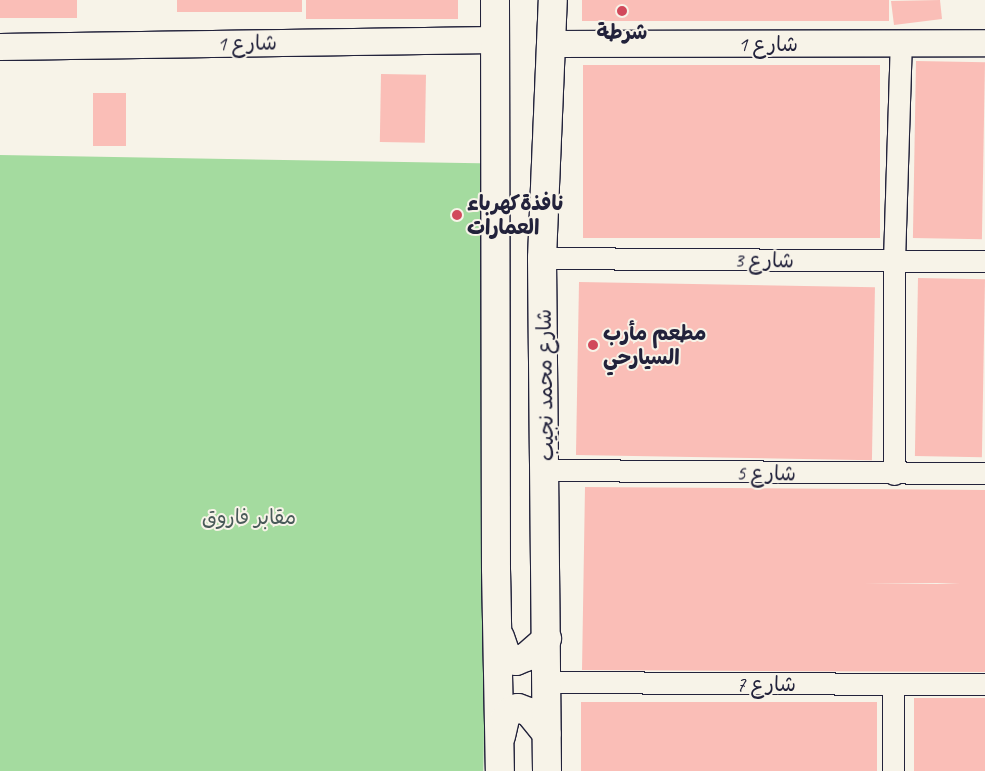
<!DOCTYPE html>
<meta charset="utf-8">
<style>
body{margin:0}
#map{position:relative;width:985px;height:771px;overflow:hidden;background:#f7f3e8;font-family:Caveat,"Playpen Sans Arabic",sans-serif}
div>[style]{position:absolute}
.green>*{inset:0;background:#a4db9f;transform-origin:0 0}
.building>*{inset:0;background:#fabeb7;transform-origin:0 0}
.roads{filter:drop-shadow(1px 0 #22223b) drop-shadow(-1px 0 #22223b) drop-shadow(0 1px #22223b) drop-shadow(0 -1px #22223b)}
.minor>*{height:21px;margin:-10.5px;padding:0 10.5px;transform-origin:10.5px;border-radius:10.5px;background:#f7f3e8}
.tertiary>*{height:26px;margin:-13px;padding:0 13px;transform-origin:13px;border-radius:13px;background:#f7f3e8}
.secondary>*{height:28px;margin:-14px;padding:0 14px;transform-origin:14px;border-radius:14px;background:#f7f3e8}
.dots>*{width:14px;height:14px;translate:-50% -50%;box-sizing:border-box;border:2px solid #f7f3e8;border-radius:50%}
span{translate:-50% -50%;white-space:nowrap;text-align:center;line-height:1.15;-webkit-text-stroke:4px #f7f3e8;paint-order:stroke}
.poi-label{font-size:21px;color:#22223b;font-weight:700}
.left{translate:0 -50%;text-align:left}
.street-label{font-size:21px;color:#22223b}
.park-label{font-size:21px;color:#495a59}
</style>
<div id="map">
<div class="green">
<i style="left:0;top:155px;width:494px;height:616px;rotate:1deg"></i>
</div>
<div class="building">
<i style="left:0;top:0;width:77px;height:18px"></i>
<i style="left:177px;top:0;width:125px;height:12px"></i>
<i style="left:306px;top:0;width:152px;height:19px"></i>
<i style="left:582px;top:0;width:307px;height:21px"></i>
<i style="clip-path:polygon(940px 0,942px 19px,894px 25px,891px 1px)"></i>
<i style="left:916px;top:61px;width:69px;height:177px;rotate:1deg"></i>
<i style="left:583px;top:65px;width:297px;height:173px"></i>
<i style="left:381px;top:74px;width:45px;height:68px;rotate:1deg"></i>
<i style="left:93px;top:93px;width:33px;height:53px"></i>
<i style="left:918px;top:278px;width:67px;height:178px;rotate:1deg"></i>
<i style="left:579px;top:282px;width:296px;height:173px;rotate:1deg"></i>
<i style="clip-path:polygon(evenodd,585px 487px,985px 490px,985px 672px,582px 670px,585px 487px,864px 583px,937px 583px,960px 584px,937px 584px,864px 583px)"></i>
<i style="left:985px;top:698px;width:73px;height:71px;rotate:90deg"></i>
<i style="left:581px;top:702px;width:296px;height:69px"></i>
</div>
<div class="roads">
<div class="minor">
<i style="left:542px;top:258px;width:443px;rotate:0.4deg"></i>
<i style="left:547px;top:470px;width:438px;rotate:0.4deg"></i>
<i style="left:894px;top:474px;width:213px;rotate:-90deg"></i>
<i style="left:894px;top:261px;width:218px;rotate:-88.2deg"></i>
<i style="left:546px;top:682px;width:439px;rotate:0.3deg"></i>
<i style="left:893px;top:771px;width:86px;rotate:-90deg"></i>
</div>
<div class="tertiary">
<i style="left:550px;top:44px;width:435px;rotate:-0.1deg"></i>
<i style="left:0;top:47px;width:495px;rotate:-0.8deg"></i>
</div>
<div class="secondary">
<i style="left:495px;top:0;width:569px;rotate:89.9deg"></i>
<i style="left:496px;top:569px;width:202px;rotate:88.9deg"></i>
<i style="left:500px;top:637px;width:18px;rotate:71deg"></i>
<i style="left:506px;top:654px;width:12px;rotate:35deg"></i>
<i style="left:516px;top:661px;width:11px;rotate:-22deg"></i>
<i style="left:526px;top:657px;width:28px;rotate:-41deg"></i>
<i style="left:501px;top:736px;width:18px;rotate:-77deg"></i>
<i style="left:505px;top:718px;width:11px;rotate:-52deg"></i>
<i style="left:512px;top:709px;width:6px;rotate:-9deg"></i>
<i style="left:518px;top:708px;width:12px;rotate:20deg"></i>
<i style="left:529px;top:712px;width:28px;rotate:51deg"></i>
<i style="left:547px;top:771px;width:513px;rotate:-90.56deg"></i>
<i style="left:542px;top:258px;width:258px;rotate:-87.6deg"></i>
</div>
</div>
<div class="dots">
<i style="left:622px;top:11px;background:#d1495b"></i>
<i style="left:457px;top:215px;background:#d1495b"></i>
<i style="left:593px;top:345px;background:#d1495b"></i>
</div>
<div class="poi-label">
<span style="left:622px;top:32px">شرطة</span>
<span class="left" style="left:467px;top:215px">نافذةكهرباء<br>العمارات</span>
<span class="left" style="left:603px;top:345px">مطعم مأرب<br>السيارحي</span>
</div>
<div class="street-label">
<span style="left:247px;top:43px;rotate:-1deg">شارع 1</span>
<span style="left:768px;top:44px">شارع 1</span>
<span style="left:764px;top:260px;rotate:1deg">شارع 3</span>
<span style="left:545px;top:385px;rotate:-91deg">شارع محمد نجيب</span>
<span style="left:766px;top:473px;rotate:1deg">شارع 5</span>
<span style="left:766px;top:684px">شارع 7</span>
</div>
<div class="park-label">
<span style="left:249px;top:517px">مقابر فاروق</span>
</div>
</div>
